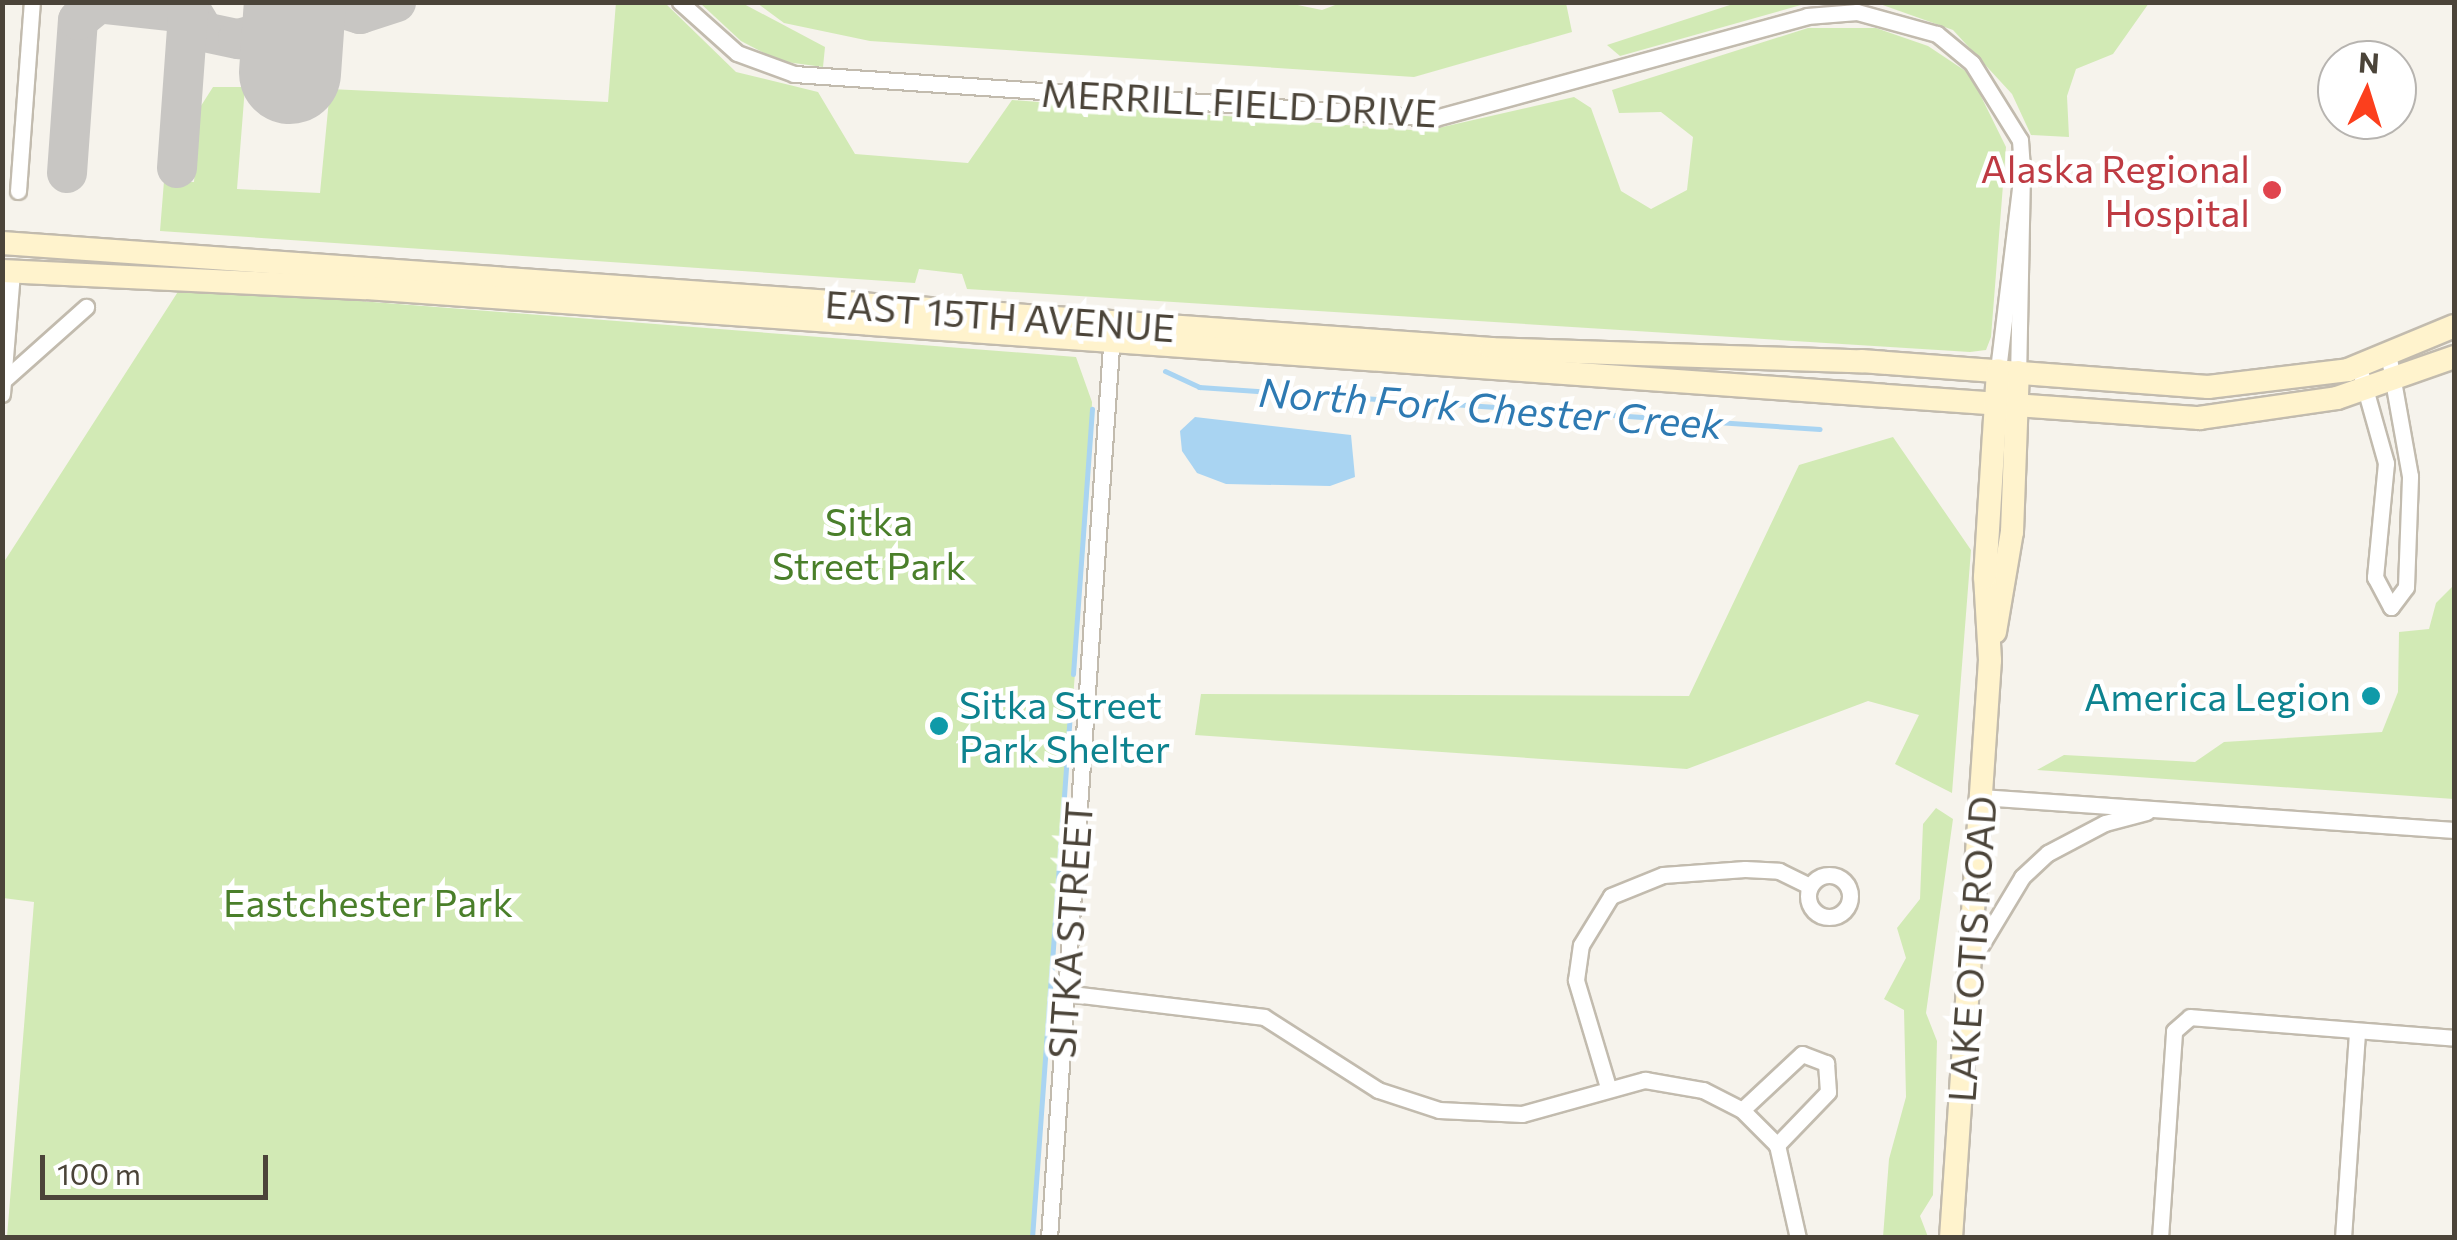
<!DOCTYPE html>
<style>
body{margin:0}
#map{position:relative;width:2457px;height:1240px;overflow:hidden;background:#f6f3ec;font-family:Commissioner,sans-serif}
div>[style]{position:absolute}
.green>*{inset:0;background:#d2eab5}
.water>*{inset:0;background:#a9d4f2}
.stream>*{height:5px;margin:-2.5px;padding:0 2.5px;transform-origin:2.5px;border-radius:2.5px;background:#a9d4f2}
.taxiway>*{height:40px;margin:-20px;padding:0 20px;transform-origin:20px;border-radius:20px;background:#c8c6c3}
.runway>*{height:102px;margin:-51px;padding:0 51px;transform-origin:51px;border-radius:51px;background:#c8c6c3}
.roads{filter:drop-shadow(2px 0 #c2bbae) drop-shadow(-2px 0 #c2bbae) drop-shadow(0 2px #c2bbae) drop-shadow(0 -2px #c2bbae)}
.street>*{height:15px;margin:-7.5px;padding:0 7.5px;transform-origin:7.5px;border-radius:7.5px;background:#fff}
.street>.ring{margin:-7.5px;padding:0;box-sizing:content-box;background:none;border:15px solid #fff;border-radius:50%}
.secondary>*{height:22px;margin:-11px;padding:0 11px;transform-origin:11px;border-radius:11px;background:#fff3cd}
.dots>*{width:28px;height:28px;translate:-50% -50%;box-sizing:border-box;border:5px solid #fff;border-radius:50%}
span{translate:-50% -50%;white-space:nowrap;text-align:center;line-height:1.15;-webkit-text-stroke:9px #fff;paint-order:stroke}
.street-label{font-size:38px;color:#4b4439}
.health-label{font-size:38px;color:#be3a42}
.right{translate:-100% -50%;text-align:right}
.park-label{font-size:38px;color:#4a7f2a}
.culture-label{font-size:38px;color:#0d838f}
.left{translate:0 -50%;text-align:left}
.water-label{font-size:40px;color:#2e7ab2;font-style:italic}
.frame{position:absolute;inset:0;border:5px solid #4b4439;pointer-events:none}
.north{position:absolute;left:2317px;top:40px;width:100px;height:100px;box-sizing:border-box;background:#fff;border:2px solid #b7b4b0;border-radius:50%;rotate:4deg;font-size:28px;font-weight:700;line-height:40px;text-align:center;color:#4b4439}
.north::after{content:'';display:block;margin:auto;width:35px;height:45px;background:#fc3f1d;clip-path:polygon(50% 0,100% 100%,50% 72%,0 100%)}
.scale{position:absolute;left:40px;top:1155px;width:228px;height:45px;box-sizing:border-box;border:5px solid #4b4439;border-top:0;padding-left:12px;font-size:30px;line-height:35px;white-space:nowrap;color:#4b4439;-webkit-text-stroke:8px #fff;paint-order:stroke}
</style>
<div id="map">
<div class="green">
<i style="clip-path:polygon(616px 2px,665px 3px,736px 72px,818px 92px,855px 154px,968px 163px,1012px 100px,1425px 131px,1574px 97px,1591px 108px,1621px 191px,1651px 209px,1687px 190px,1693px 137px,1661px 112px,1619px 113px,1612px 90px,1808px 28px,1876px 28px,1928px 46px,1970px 74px,2006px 147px,1991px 337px,1986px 350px,1970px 352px,967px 289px,962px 274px,919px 269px,915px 283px,160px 231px,164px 181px,194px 182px,199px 109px,213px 87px,245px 87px,237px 189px,320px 193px,330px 89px,608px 102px)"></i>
<i style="clip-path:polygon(1283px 2px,1322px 10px,1343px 2px,1566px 3px,1572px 32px,1414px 77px,870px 41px,784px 23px,757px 3px)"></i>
<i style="clip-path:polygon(700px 3px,742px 3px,825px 47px,823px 67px,779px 61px,741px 41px)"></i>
<i style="clip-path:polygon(1736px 3px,1808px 3px,1620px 56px,1607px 45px)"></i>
<i style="clip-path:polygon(1877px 3px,2149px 3px,2113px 54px,2076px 69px,2067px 96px,2069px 137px,2031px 135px,2012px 94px,1953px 30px)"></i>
<i style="clip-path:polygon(181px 287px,1076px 357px,1092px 402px,1089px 489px,1032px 1237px,7px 1237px,34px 902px,3px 898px,2px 565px)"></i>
<i style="clip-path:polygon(1893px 437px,1971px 550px,1952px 793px,1895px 764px,1919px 715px,1868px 701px,1687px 769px,1195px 735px,1201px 694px,1689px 696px,1799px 465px)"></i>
<i style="clip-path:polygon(2454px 585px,2454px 799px,2037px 770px,2064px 755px,2195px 762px,2224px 742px,2382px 732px,2398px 692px,2399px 632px,2429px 629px,2436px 603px)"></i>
<i style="clip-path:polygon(1936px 808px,1953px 819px,1926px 1013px,1937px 1041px,1933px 1195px,1920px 1216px,1928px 1237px,1883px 1237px,1889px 1159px,1906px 1097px,1904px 1010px,1884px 999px,1906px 958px,1897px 928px,1920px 899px,1923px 824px)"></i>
</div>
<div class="water">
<i style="clip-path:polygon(1195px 417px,1351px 435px,1355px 477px,1330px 486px,1226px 484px,1197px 473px,1182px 451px,1180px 431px)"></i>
</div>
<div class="stream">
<i style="left:1165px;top:371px;width:38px;rotate:25deg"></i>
<i style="left:1199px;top:387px;width:622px;rotate:3.87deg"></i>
<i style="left:1073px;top:674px;width:266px;rotate:-85.9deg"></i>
<i style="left:1032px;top:1238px;width:540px;rotate:-85.86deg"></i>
</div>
<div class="taxiway">
<i style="left:88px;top:2px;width:101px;rotate:6.3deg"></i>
<i style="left:321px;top:2px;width:41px;rotate:17.1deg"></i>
<i style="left:360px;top:14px;width:38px;rotate:-18deg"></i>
<i style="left:189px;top:7px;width:29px;rotate:59deg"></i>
<i style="left:204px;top:32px;width:35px;rotate:12deg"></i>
<i style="left:238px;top:39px;width:34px;rotate:-15deg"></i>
<i style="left:271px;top:30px;width:35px;rotate:-53deg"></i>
<i style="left:177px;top:168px;width:166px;rotate:-85.9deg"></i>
<i style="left:67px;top:173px;width:153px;rotate:-85.9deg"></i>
<i style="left:78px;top:20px;width:22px;rotate:-39deg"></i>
</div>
<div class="runway">
<i style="left:290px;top:73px;width:71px;rotate:-86deg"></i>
</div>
<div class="roads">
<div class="street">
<i style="left:680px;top:2px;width:76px;rotate:41.8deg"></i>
<i style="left:737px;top:53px;width:61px;rotate:20.2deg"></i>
<i style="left:794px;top:74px;width:643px;rotate:3.93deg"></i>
<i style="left:1435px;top:118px;width:386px;rotate:-15.3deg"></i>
<i style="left:1807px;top:16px;width:50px;rotate:-4.6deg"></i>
<i style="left:1857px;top:12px;width:83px;rotate:15.4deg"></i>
<i style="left:1937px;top:34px;width:45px;rotate:39.6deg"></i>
<i style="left:1972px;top:63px;width:91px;rotate:58.1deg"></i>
<i style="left:2020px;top:140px;width:31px;rotate:86deg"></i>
<i style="left:18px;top:191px;width:190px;rotate:-85.8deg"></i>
<i style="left:2359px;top:367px;width:100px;rotate:74.3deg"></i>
<i style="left:2386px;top:463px;width:115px;rotate:95.5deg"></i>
<i style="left:2375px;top:577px;width:34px;rotate:62deg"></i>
<i style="left:2391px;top:607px;width:25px;rotate:-53deg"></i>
<i style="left:2406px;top:587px;width:111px;rotate:-87.9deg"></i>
<i style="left:2410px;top:476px;width:120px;rotate:-100.1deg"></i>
<i style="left:1998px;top:370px;width:200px;rotate:-83.1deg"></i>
<i style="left:2022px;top:171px;width:201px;rotate:91.1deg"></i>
<i style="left:4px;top:380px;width:110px;rotate:-41.7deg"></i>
<i style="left:2px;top:394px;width:122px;rotate:-85.3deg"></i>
<i style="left:1981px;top:797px;width:474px;rotate:4deg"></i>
<i class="ring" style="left:1808px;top:875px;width:27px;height:27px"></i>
<i style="left:1974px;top:957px;width:93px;rotate:-59deg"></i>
<i style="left:2022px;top:877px;width:35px;rotate:-43deg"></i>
<i style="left:2048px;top:853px;width:64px;rotate:-27.8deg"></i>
<i style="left:2105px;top:823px;width:43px;rotate:-14.7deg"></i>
<i style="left:1064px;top:993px;width:201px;rotate:6.8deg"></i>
<i style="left:1264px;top:1017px;width:135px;rotate:32.6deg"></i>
<i style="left:1378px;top:1090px;width:64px;rotate:18.2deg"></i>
<i style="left:1439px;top:1110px;width:83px;rotate:2.8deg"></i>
<i style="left:1522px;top:1114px;width:128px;rotate:-15.5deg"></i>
<i style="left:1645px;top:1080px;width:59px;rotate:9.8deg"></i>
<i style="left:1703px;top:1090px;width:44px;rotate:27.1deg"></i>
<i style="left:1742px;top:1110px;width:49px;rotate:45deg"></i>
<i style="left:1777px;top:1145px;width:95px;rotate:77.3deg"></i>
<i style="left:1608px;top:1087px;width:112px;rotate:-106.7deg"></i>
<i style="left:1576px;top:980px;width:35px;rotate:-82deg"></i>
<i style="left:1581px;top:945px;width:57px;rotate:-58.5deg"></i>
<i style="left:1611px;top:896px;width:56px;rotate:-22deg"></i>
<i style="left:1663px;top:875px;width:82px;rotate:-4.2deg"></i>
<i style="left:1745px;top:869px;width:34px;rotate:3deg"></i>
<i style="left:1779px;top:871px;width:34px;rotate:26deg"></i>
<i style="left:1742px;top:1110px;width:82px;rotate:-43deg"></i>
<i style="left:1802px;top:1054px;width:26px;rotate:21deg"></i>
<i style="left:1826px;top:1063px;width:29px;rotate:86deg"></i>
<i style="left:1828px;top:1092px;width:74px;rotate:133.9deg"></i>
<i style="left:1049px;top:1238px;width:908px;rotate:-86.02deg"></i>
<i style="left:2160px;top:1238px;width:207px;rotate:-86.1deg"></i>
<i style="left:2174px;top:1031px;width:21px;rotate:-41deg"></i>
<i style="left:2190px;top:1017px;width:265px;rotate:4.5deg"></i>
<i style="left:2343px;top:1238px;width:206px;rotate:-86.1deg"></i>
</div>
<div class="secondary">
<i style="left:2px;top:243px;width:1493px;rotate:4.07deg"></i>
<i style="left:1491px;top:349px;width:370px;rotate:1.9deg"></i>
<i style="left:1861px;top:361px;width:348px;rotate:4.3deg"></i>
<i style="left:2208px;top:387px;width:141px;rotate:-6.9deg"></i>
<i style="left:2348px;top:370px;width:115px;rotate:-22.5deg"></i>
<i style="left:2px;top:271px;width:364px;rotate:2.7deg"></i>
<i style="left:366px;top:288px;width:1838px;rotate:4.06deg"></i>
<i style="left:2199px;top:418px;width:139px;rotate:-8.2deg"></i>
<i style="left:2337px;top:398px;width:124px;rotate:-19.3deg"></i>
<i style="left:1995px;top:632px;width:101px;rotate:-80.4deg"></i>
<i style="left:2012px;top:532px;width:160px;rotate:-87.9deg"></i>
<i style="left:1951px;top:1238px;width:579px;rotate:-86.14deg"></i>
<i style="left:1990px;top:660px;width:83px;rotate:-93.4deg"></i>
<i style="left:1985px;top:577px;width:207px;rotate:-86.4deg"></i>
</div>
</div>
<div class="dots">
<i style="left:2272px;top:190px;background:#e0444e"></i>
<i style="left:2371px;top:696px;background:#0f9aa8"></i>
<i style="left:939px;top:726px;background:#0f9aa8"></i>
</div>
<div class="street-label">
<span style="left:1239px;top:102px;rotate:3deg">MERRILL FIELD DRIVE</span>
<span style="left:1000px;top:315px;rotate:4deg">EAST 15TH AVENUE</span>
<span style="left:1069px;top:930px;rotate:-86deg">SITKA STREET</span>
<span style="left:1971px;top:949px;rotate:-86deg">LAKE OTIS ROAD</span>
</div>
<div class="health-label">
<span class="right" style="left:2250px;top:190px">Alaska Regional<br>Hospital</span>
</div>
<div class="park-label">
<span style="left:869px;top:543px">Sitka<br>Street Park</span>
<span style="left:368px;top:902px">Eastchester Park</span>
</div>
<div class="culture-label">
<span class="right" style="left:2351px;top:696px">America Legion</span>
<span class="left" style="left:959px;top:726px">Sitka Street<br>Park Shelter</span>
</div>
<div class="water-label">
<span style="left:1491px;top:407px;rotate:4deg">North Fork Chester Creek</span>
</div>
<div class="frame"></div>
<div class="north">N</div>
<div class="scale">100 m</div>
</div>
